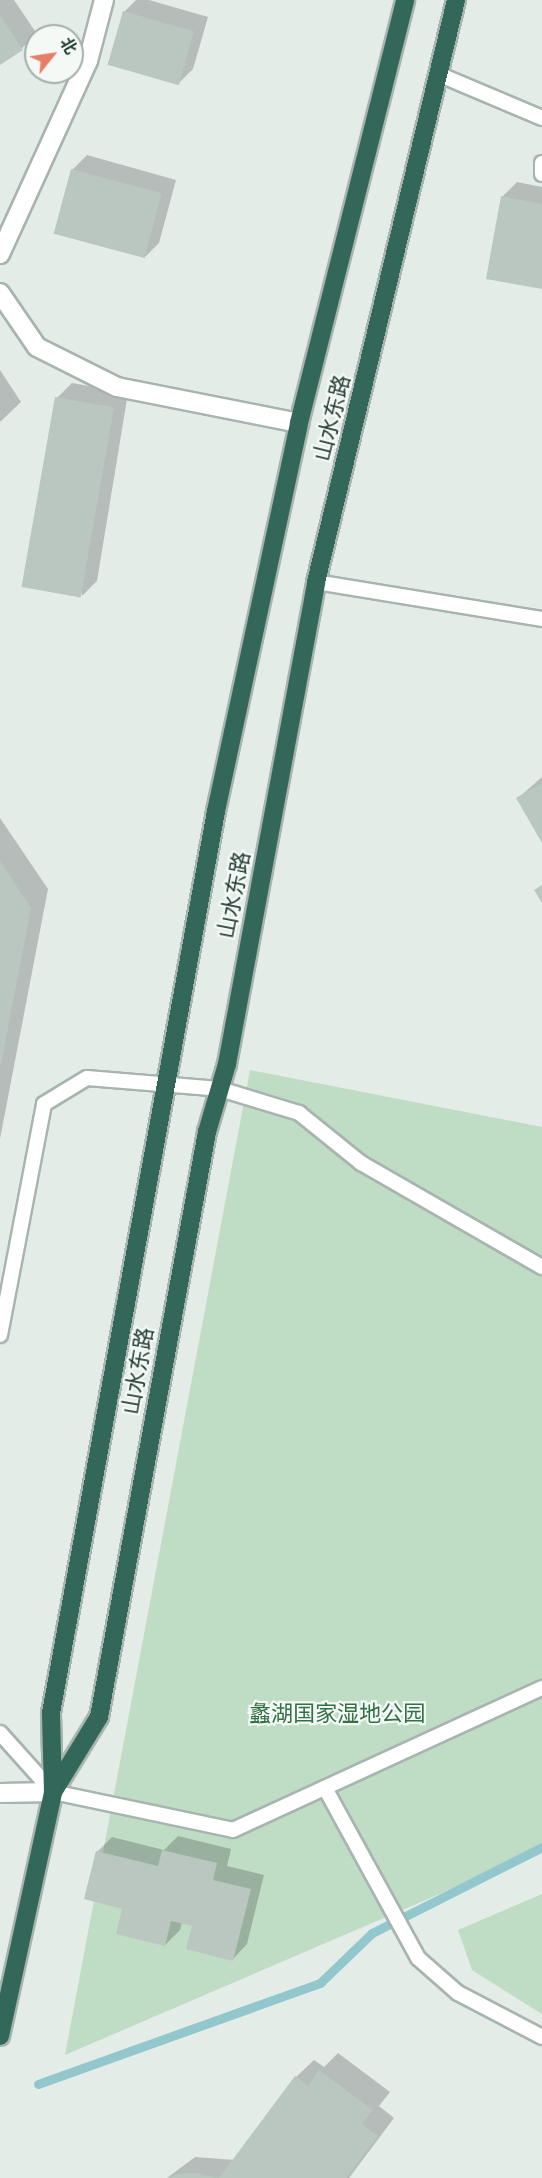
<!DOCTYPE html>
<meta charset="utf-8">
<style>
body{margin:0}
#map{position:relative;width:542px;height:2178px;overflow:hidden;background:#e4ece8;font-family:Figtree,"Noto Sans SC",sans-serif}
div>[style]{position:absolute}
.green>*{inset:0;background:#bfdcc5}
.shadow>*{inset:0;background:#0003}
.stream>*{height:9px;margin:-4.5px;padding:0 4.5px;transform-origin:4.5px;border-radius:4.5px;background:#91c7cd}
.building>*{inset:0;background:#bac7c1;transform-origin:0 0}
.roads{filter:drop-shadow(2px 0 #a7b4af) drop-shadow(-2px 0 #a7b4af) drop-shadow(0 2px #a7b4af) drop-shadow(0 -2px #a7b4af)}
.lane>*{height:14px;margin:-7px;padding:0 7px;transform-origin:7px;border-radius:7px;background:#fff}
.street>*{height:18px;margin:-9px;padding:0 9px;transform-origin:9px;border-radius:9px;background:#fff}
.secondary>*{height:18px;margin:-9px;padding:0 9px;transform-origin:9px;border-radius:9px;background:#fff}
.highway>*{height:18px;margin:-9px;padding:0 9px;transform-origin:9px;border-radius:9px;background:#336759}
span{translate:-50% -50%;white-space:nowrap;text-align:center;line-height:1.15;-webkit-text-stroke:4.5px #f4f9f6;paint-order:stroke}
.street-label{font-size:22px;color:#253d35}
.park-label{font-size:22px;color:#327046}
.north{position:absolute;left:24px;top:24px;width:60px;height:60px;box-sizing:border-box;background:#f4f9f6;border:2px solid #a1aea9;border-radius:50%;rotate:60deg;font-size:16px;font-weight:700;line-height:24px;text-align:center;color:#253d35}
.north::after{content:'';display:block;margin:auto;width:21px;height:27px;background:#e77f68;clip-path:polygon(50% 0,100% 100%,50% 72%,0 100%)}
</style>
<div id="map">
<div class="green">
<i style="clip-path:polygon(250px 1070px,542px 1127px,542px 1850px,65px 2055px)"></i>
<i style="clip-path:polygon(542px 1894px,542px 2014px,472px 1970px,458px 1930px)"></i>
</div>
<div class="shadow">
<i style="clip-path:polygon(0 0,14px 0,37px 34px,22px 48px,0 64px)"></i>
<i style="clip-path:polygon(136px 0,149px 0,208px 17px,193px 69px,178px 84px,124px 12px)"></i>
<i style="clip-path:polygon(87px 155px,176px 180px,159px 243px,144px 258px,72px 170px)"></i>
<i style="clip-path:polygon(517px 182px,542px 187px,542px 288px,502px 197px)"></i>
<i style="clip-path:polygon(0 370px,21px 402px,0 422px)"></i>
<i style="clip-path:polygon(72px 383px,128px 393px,97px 581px,82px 596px,57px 398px)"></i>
<i style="clip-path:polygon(542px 777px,542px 840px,518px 798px)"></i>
<i style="clip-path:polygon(0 818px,48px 889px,0 1139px)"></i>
<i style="clip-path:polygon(178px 1836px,231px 1849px,227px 1866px,264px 1875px,247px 1944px,233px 1959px,194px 1925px,182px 1922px,180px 1930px,165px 1945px,124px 1908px,97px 1852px,112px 1837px,164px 1850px)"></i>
<i style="clip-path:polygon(338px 2053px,390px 2092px,379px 2106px,394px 2118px,349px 2178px,167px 2178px,195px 2157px,235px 2160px,296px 2077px,314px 2060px,324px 2067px)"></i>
</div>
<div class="stream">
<i style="left:38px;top:2084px;width:300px;rotate:-19.7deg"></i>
<i style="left:320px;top:1983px;width:72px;rotate:-43.9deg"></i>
<i style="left:372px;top:1933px;width:191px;rotate:-26.8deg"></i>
</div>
<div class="building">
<i style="left:123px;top:11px;width:74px;height:56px;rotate:16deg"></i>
<i style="clip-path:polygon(0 15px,23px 50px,0 65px)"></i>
<i style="left:71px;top:169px;width:94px;height:67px;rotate:15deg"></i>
<i style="clip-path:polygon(501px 196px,542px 204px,542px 289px,486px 279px)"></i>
<i style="left:55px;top:397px;width:60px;height:193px;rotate:10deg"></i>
<i style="clip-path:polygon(542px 783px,542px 843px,516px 798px)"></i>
<i style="clip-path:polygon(0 861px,31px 908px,1px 1064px,0 1064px)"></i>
<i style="clip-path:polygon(542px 885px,542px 903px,534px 890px)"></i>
<i style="clip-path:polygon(162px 1850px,217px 1863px,213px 1880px,251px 1889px,233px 1961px,186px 1949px,192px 1926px,171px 1921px,165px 1946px,116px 1934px,122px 1909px,84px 1899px,96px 1851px,158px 1866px)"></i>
<i style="clip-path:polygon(319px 2070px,373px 2110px,362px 2124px,378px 2136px,346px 2178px,219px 2178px,295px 2076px,308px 2086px)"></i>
<i style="clip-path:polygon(196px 2173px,218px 2178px,170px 2178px,176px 2174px)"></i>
</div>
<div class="roads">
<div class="lane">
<i style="left:438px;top:74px;width:113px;rotate:22.9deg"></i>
<i style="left:542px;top:163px;width:11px;rotate:90deg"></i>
<i style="left:316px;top:582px;width:229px;rotate:9.3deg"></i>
<i style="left:0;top:1335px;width:235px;rotate:-79.2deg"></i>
<i style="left:44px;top:1104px;width:50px;rotate:-31.2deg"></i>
<i style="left:87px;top:1078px;width:133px;rotate:4.7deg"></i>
<i style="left:220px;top:1089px;width:83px;rotate:16.9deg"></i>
<i style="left:299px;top:1113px;width:80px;rotate:38.9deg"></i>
<i style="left:361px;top:1163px;width:209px;rotate:29.9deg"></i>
<i style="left:0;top:1733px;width:79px;rotate:48.1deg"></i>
<i style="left:53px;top:1792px;width:184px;rotate:11.9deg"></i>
<i style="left:233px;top:1830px;width:340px;rotate:-24.7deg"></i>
<i style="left:325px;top:1788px;width:194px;rotate:61.3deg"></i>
<i style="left:418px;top:1958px;width:53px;rotate:41.2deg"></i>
<i style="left:458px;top:1993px;width:95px;rotate:27.6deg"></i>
</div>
<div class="street">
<i style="left:0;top:254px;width:212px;rotate:-65.5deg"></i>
<i style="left:88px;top:61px;width:63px;rotate:-75.3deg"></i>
<i style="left:0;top:293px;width:65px;rotate:55.6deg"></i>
<i style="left:37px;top:347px;width:89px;rotate:26.6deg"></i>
<i style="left:117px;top:387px;width:186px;rotate:11.2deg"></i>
</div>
<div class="secondary">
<i style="left:0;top:1793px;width:53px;rotate:-1.1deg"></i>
</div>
<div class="highway">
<i style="left:53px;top:1792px;width:88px;rotate:-58.5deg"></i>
<i style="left:99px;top:1717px;width:595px;rotate:-79.54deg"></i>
<i style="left:207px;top:1132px;width:71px;rotate:-73.6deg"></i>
<i style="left:227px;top:1064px;width:490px;rotate:-79.5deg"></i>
<i style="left:316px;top:582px;width:599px;rotate:-76.47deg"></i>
<i style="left:0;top:2036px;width:250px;rotate:-77.7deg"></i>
<i style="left:53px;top:1792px;width:79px;rotate:-91.5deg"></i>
<i style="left:51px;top:1713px;width:917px;rotate:-79.63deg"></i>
<i style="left:216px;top:811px;width:397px;rotate:-77.9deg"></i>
<i style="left:299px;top:423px;width:436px;rotate:-75.9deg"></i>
</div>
</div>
<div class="street-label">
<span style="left:332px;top:418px;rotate:-76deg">山水东路</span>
<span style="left:234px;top:895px;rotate:-79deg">山水东路</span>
<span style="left:138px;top:1371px;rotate:-80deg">山水东路</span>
</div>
<div class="park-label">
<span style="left:337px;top:1714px">蠡湖国家湿地公园</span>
</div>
<div class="north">北</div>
</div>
